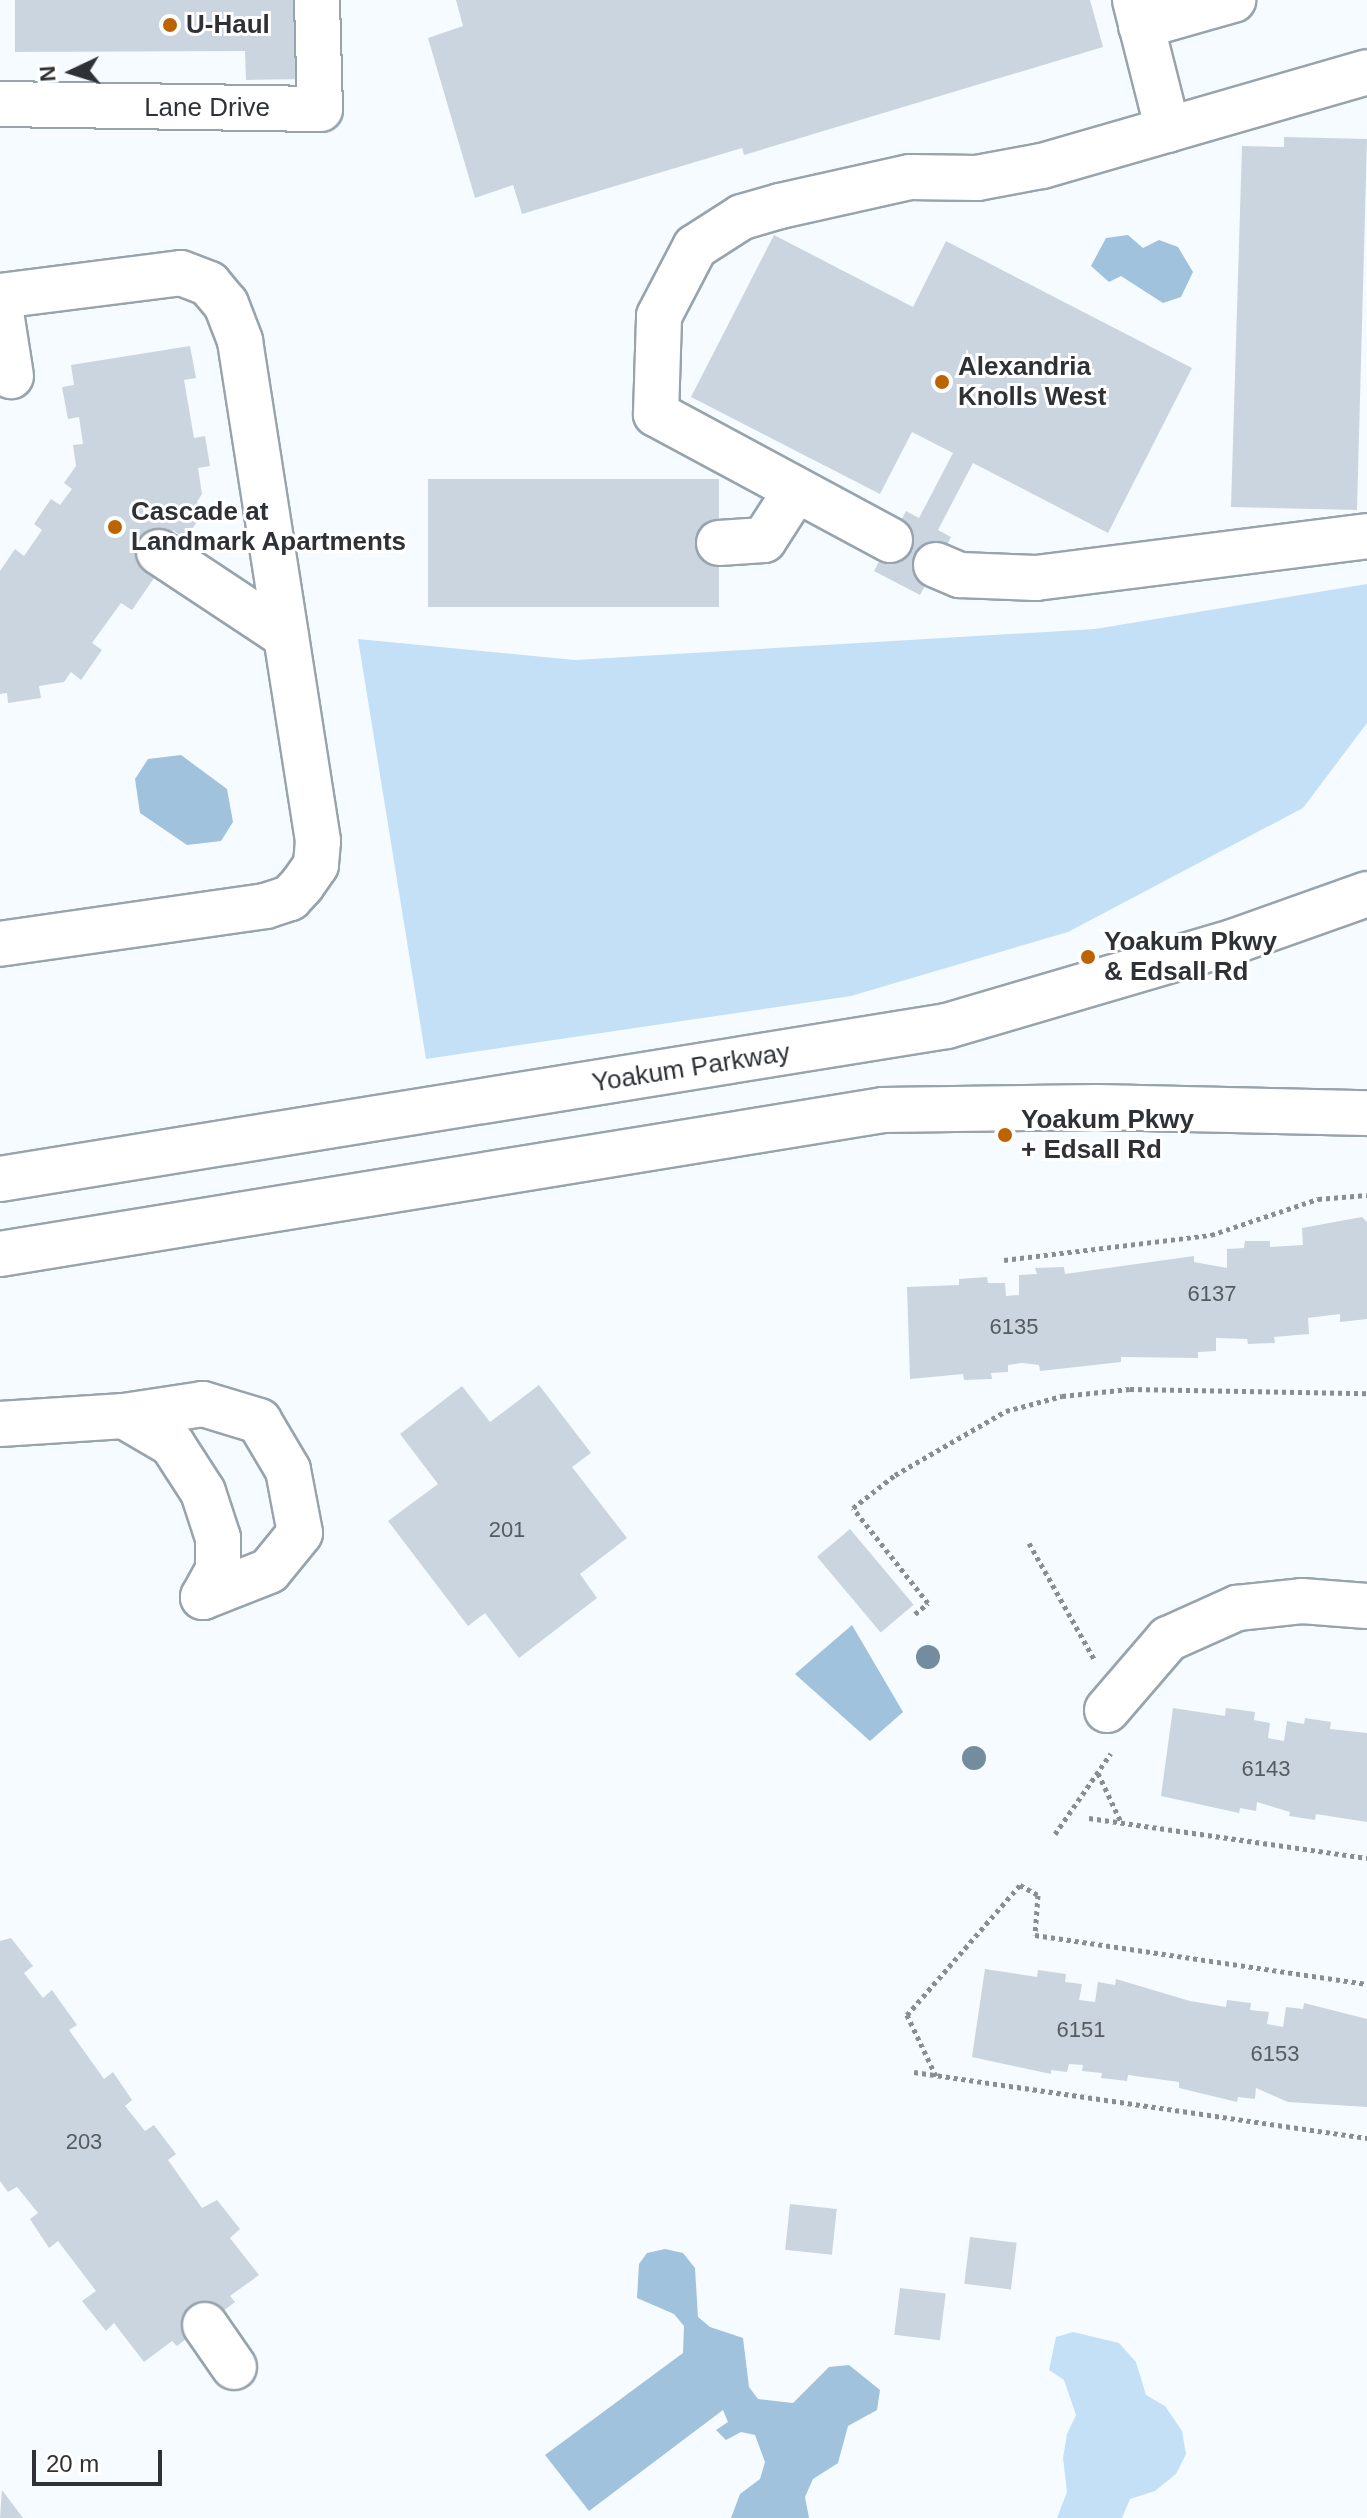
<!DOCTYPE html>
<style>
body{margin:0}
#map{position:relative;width:1367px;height:2518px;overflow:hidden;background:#f6fbff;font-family:Arial,sans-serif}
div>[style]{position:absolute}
.green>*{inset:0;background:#c4e0f7}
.water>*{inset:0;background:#a0c2dd}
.building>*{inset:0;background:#cad5df;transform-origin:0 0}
.path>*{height:5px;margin-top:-2.5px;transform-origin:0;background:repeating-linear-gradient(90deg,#898e92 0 4px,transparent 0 8px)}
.roads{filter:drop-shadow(2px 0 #98a4ad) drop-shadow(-2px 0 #98a4ad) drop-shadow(0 2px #98a4ad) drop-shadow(0 -2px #98a4ad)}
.minor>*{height:44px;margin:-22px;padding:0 22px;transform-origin:22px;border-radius:22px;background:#fff}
.trees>*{width:24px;height:24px;margin:-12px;border-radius:50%;background:#748d9e}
.dots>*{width:22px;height:22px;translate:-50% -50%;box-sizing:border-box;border:4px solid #fff;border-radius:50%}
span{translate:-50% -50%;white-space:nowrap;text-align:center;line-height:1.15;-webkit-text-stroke:6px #fff;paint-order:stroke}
.number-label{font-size:22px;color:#555b60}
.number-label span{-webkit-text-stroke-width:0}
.poi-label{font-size:26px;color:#2e3236;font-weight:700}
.left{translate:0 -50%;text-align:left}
.street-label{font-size:26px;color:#2e3236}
.north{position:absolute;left:32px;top:32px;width:80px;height:80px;-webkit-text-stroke:6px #fff;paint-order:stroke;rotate:266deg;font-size:22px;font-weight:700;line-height:32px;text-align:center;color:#2e3236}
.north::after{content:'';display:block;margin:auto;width:28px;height:36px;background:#2e3236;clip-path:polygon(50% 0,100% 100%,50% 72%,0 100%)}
.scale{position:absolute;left:32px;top:2450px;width:130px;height:36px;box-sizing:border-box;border:4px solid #2e3236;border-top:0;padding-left:10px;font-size:24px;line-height:28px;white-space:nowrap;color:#2e3236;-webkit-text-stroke:6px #fff;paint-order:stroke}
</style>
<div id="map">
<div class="green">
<i style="clip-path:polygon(1367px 584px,1367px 723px,1303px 808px,1068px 932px,851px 996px,426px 1059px,358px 639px,575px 660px,1095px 629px)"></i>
<i style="clip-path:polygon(1073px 2332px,1119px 2343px,1136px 2362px,1146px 2395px,1165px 2406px,1182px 2431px,1186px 2454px,1176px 2474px,1155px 2491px,1130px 2499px,1122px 2518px,1057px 2518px,1067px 2492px,1063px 2458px,1067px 2434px,1076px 2415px,1064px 2380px,1049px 2370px,1056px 2337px)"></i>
</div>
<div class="water">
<i style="clip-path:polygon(1128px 235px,1143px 248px,1159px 240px,1178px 247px,1193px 272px,1181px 297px,1163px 303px,1121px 276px,1109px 282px,1091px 266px,1106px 238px)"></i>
<i style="clip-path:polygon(181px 755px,227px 789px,233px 822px,221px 841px,187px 845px,140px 813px,135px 779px,148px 759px)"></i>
<i style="clip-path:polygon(852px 1625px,903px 1712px,870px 1741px,795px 1674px)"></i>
<i style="clip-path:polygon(665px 2249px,683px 2253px,695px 2268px,698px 2317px,710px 2327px,743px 2338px,749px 2387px,758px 2399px,793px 2403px,829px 2367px,849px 2365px,880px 2390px,877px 2410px,848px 2426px,838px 2463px,813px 2479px,805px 2497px,809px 2518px,731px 2518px,740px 2494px,760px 2479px,765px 2462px,755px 2435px,741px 2432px,726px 2440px,716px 2430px,728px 2422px,723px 2410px,589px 2511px,545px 2455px,683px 2353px,684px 2326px,674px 2314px,637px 2298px,639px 2264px,647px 2253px)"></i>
</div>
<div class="building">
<i style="clip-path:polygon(15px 0,305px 0,306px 79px,246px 80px,245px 51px,15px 52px)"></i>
<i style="clip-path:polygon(456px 0,1090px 0,1103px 47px,744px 155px,742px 148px,522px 214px,513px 185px,475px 198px,428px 38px,463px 26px)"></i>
<i style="clip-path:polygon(1284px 137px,1367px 139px,1357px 510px,1231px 507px,1242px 146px,1284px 147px)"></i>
<i style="clip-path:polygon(774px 235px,913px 307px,946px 241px,1192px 368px,1108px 533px,973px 463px,938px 530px,951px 537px,920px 595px,874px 571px,906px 511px,919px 518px,953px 453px,912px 432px,880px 494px,691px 397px)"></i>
<i style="clip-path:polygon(190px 346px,196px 378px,184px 380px,194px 438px,205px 436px,210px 466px,198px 468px,202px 494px,197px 502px,206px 509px,185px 539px,173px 530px,145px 571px,154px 578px,132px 610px,121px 603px,92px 643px,102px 650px,81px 680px,71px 672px,64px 682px,39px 686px,41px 698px,8px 703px,7px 693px,0 694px,0 571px,15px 549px,24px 556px,42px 530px,34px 524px,51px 499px,60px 505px,72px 489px,64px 483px,76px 466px,73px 445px,83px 444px,79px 417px,68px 419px,62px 387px,74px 385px,71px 365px)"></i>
<i style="left:719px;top:479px;width:128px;height:291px;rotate:90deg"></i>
<i style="clip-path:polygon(1362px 1217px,1367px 1222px,1367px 1319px,1340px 1322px,1340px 1314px,1308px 1318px,1309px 1334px,1274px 1337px,1275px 1343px,1248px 1344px,1247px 1339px,1216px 1338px,1216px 1351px,1198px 1352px,1198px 1358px,1121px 1357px,1121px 1362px,1040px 1371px,1039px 1365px,1022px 1363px,1008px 1365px,1008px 1372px,991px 1373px,992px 1379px,964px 1380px,963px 1374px,910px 1379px,907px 1287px,959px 1285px,959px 1279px,987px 1277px,988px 1283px,1005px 1283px,1006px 1296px,1019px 1295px,1019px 1275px,1037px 1274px,1035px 1268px,1064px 1267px,1065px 1274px,1194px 1256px,1194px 1262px,1227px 1268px,1227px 1249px,1244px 1248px,1245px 1241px,1270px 1241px,1270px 1247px,1303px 1245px,1302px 1228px)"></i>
<i style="clip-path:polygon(539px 1385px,591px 1453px,572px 1467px,627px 1538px,580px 1574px,597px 1598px,519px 1658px,485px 1613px,468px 1626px,388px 1521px,438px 1484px,400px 1434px,462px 1386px,490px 1422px)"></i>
<i style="left:850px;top:1529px;width:99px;height:43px;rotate:50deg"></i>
<i style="clip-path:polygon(1173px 1708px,1225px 1716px,1226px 1708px,1255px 1712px,1254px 1720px,1270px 1723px,1268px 1738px,1284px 1741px,1287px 1721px,1304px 1724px,1305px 1718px,1331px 1722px,1330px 1729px,1367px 1733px,1367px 1822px,1316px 1814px,1315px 1820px,1289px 1816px,1290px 1812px,1257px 1802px,1256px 1811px,1240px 1808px,1239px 1813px,1161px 1796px)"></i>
<i style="clip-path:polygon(11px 1938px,33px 1966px,24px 1973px,43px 1998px,52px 1990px,77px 2025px,69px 2030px,104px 2079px,113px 2072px,132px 2100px,125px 2106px,145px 2131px,154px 2125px,176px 2154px,168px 2160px,202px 2208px,217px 2200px,240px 2229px,230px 2238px,259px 2275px,230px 2296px,235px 2302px,177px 2346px,172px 2341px,144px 2362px,114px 2323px,106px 2331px,82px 2301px,96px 2291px,58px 2241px,49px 2248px,30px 2219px,38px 2213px,17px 2187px,8px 2192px,0 2181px,0 1941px)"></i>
<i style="clip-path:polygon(985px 1969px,1037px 1977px,1038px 1970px,1066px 1974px,1065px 1982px,1082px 1984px,1079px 2000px,1095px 2002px,1098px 1982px,1115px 1985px,1116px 1979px,1190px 2001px,1226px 2007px,1227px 2000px,1251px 2003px,1250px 2010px,1269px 2012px,1267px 2024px,1283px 2027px,1286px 2007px,1303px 2009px,1304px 2003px,1367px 2019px,1367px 2107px,1288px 2102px,1256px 2088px,1255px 2099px,1238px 2097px,1237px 2102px,1179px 2088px,1179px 2082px,1128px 2075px,1127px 2081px,1101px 2078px,1102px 2073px,1082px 2071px,1083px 2065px,1069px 2064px,1067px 2072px,1051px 2070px,1051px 2074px,972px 2057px)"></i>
<i style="left:790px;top:2204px;width:47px;height:46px;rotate:6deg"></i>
<i style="left:970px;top:2237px;width:47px;height:47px;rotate:7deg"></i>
<i style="left:900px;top:2288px;width:46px;height:47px;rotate:7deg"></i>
<i style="clip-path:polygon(2px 2490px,23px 2518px,0 2518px)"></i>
</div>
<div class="path">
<i style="left:1004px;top:1260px;width:209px;rotate:-6.9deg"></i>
<i style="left:1211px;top:1235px;width:113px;rotate:-18.6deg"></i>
<i style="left:1318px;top:1199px;width:49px;rotate:-4.7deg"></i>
<i style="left:1029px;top:1543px;width:133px;rotate:60.7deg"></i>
<i style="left:915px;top:1614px;width:17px;rotate:-40deg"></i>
<i style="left:928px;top:1603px;width:121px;rotate:-128.3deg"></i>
<i style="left:853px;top:1508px;width:53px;rotate:-38.2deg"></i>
<i style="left:895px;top:1475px;width:128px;rotate:-30deg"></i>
<i style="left:1006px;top:1411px;width:58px;rotate:-15deg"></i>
<i style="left:1062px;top:1396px;width:68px;rotate:-5.9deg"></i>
<i style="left:1130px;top:1389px;width:237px;rotate:1deg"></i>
<i style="left:1098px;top:1773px;width:54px;rotate:64.9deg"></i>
<i style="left:1089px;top:1818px;width:281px;rotate:8.2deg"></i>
<i style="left:1055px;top:1834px;width:98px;rotate:-55.3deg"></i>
<i style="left:914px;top:2072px;width:458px;rotate:8.3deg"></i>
<i style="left:936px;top:2076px;width:68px;rotate:-115.4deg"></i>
<i style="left:907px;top:2015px;width:172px;rotate:-49deg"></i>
<i style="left:1020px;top:1885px;width:21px;rotate:29deg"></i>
<i style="left:1038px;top:1895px;width:40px;rotate:94.3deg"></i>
<i style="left:1035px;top:1935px;width:336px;rotate:8.4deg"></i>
</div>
<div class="roads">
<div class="minor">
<i style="left:1135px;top:0;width:134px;rotate:75.8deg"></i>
<i style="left:1141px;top:26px;width:96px;rotate:-15.8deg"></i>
<i style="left:0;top:104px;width:320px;rotate:0.9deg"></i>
<i style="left:320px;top:109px;width:109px;rotate:-91.6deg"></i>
<i style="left:0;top:296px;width:182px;rotate:-7.2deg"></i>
<i style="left:181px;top:273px;width:30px;rotate:21deg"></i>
<i style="left:209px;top:284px;width:26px;rotate:50deg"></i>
<i style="left:226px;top:304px;width:40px;rotate:69deg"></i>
<i style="left:240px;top:341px;width:506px;rotate:81.13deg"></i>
<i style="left:318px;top:841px;width:24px;rotate:95deg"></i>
<i style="left:316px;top:865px;width:24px;rotate:125deg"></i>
<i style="left:302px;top:885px;width:18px;rotate:133deg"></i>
<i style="left:290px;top:898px;width:25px;rotate:162deg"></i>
<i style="left:266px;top:906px;width:269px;rotate:171.9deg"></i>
<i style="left:0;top:306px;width:71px;rotate:81.1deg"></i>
<i style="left:890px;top:540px;width:266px;rotate:-151.7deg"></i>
<i style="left:656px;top:414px;width:98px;rotate:-88.2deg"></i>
<i style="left:659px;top:316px;width:78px;rotate:-62.4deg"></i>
<i style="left:695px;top:247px;width:56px;rotate:-32.6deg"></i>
<i style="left:742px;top:217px;width:40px;rotate:-16deg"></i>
<i style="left:780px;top:206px;width:133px;rotate:-12.6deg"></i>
<i style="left:910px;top:177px;width:67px;rotate:0.9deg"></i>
<i style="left:977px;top:178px;width:66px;rotate:-10.5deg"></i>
<i style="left:1042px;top:166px;width:338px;rotate:-16.1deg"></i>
<i style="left:719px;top:543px;width:45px;rotate:-3.8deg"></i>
<i style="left:764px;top:540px;width:59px;rotate:-57.4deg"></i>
<i style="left:159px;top:552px;width:152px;rotate:33.5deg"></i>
<i style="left:936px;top:565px;width:26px;rotate:23deg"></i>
<i style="left:960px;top:575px;width:76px;rotate:2.3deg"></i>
<i style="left:1036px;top:578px;width:334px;rotate:-7.2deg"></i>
<i style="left:0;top:1179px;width:959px;rotate:-9.18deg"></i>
<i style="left:947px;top:1026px;width:300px;rotate:-16.4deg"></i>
<i style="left:1235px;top:941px;width:140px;rotate:-19.6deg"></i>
<i style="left:0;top:1254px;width:895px;rotate:-9.26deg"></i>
<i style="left:883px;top:1110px;width:214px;rotate:-0.8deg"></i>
<i style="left:1097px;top:1107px;width:270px;rotate:1.3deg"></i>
<i style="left:124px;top:1416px;width:56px;rotate:30.3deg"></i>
<i style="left:172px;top:1444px;width:57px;rotate:57.1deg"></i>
<i style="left:203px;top:1492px;width:48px;rotate:71.9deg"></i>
<i style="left:218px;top:1538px;width:32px;rotate:90deg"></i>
<i style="left:218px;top:1570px;width:31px;rotate:119deg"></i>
<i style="left:0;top:1424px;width:124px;rotate:-3.7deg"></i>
<i style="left:124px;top:1416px;width:80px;rotate:-8.6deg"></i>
<i style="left:203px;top:1404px;width:59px;rotate:16.9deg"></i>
<i style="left:259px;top:1421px;width:57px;rotate:59.4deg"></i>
<i style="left:288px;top:1470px;width:64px;rotate:79.2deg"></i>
<i style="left:300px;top:1533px;width:49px;rotate:129.2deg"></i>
<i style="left:269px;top:1571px;width:71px;rotate:158.5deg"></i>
<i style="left:1107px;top:1710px;width:94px;rotate:-49.3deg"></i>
<i style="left:1168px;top:1639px;width:76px;rotate:-24.2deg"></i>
<i style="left:1237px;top:1608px;width:65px;rotate:-6.1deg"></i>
<i style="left:1302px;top:1601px;width:65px;rotate:4.4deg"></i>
<i style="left:205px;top:2325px;width:51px;rotate:55.4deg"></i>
</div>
</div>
<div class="trees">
<i style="left:928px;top:1657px"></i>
<i style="left:974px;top:1758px"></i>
</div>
<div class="dots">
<i style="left:170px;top:25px;background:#bc6302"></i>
<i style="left:942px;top:382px;background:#bc6302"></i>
<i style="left:115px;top:527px;background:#bc6302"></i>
<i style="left:1088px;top:957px;background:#bc6302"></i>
<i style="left:1005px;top:1135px;background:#bc6302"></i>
</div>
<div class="number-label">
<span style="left:1212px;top:1294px">6137</span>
<span style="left:1014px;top:1327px">6135</span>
<span style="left:507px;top:1530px">201</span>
<span style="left:1266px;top:1769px">6143</span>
<span style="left:1081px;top:2030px">6151</span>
<span style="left:1275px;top:2054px">6153</span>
<span style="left:84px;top:2142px">203</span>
</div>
<div class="poi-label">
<span class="left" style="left:186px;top:25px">U-Haul</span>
<span class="left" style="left:958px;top:382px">Alexandria<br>Knolls West</span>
<span class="left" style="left:131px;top:527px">Cascade at<br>Landmark Apartments</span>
<span class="left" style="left:1104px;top:957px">Yoakum Pkwy<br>&amp; Edsall Rd</span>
<span class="left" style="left:1021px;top:1135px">Yoakum Pkwy<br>+ Edsall Rd</span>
</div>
<div class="street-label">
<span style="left:207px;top:108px">Lane Drive</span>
<span style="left:691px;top:1068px;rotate:-9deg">Yoakum Parkway</span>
</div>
<div class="north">N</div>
<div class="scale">20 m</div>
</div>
